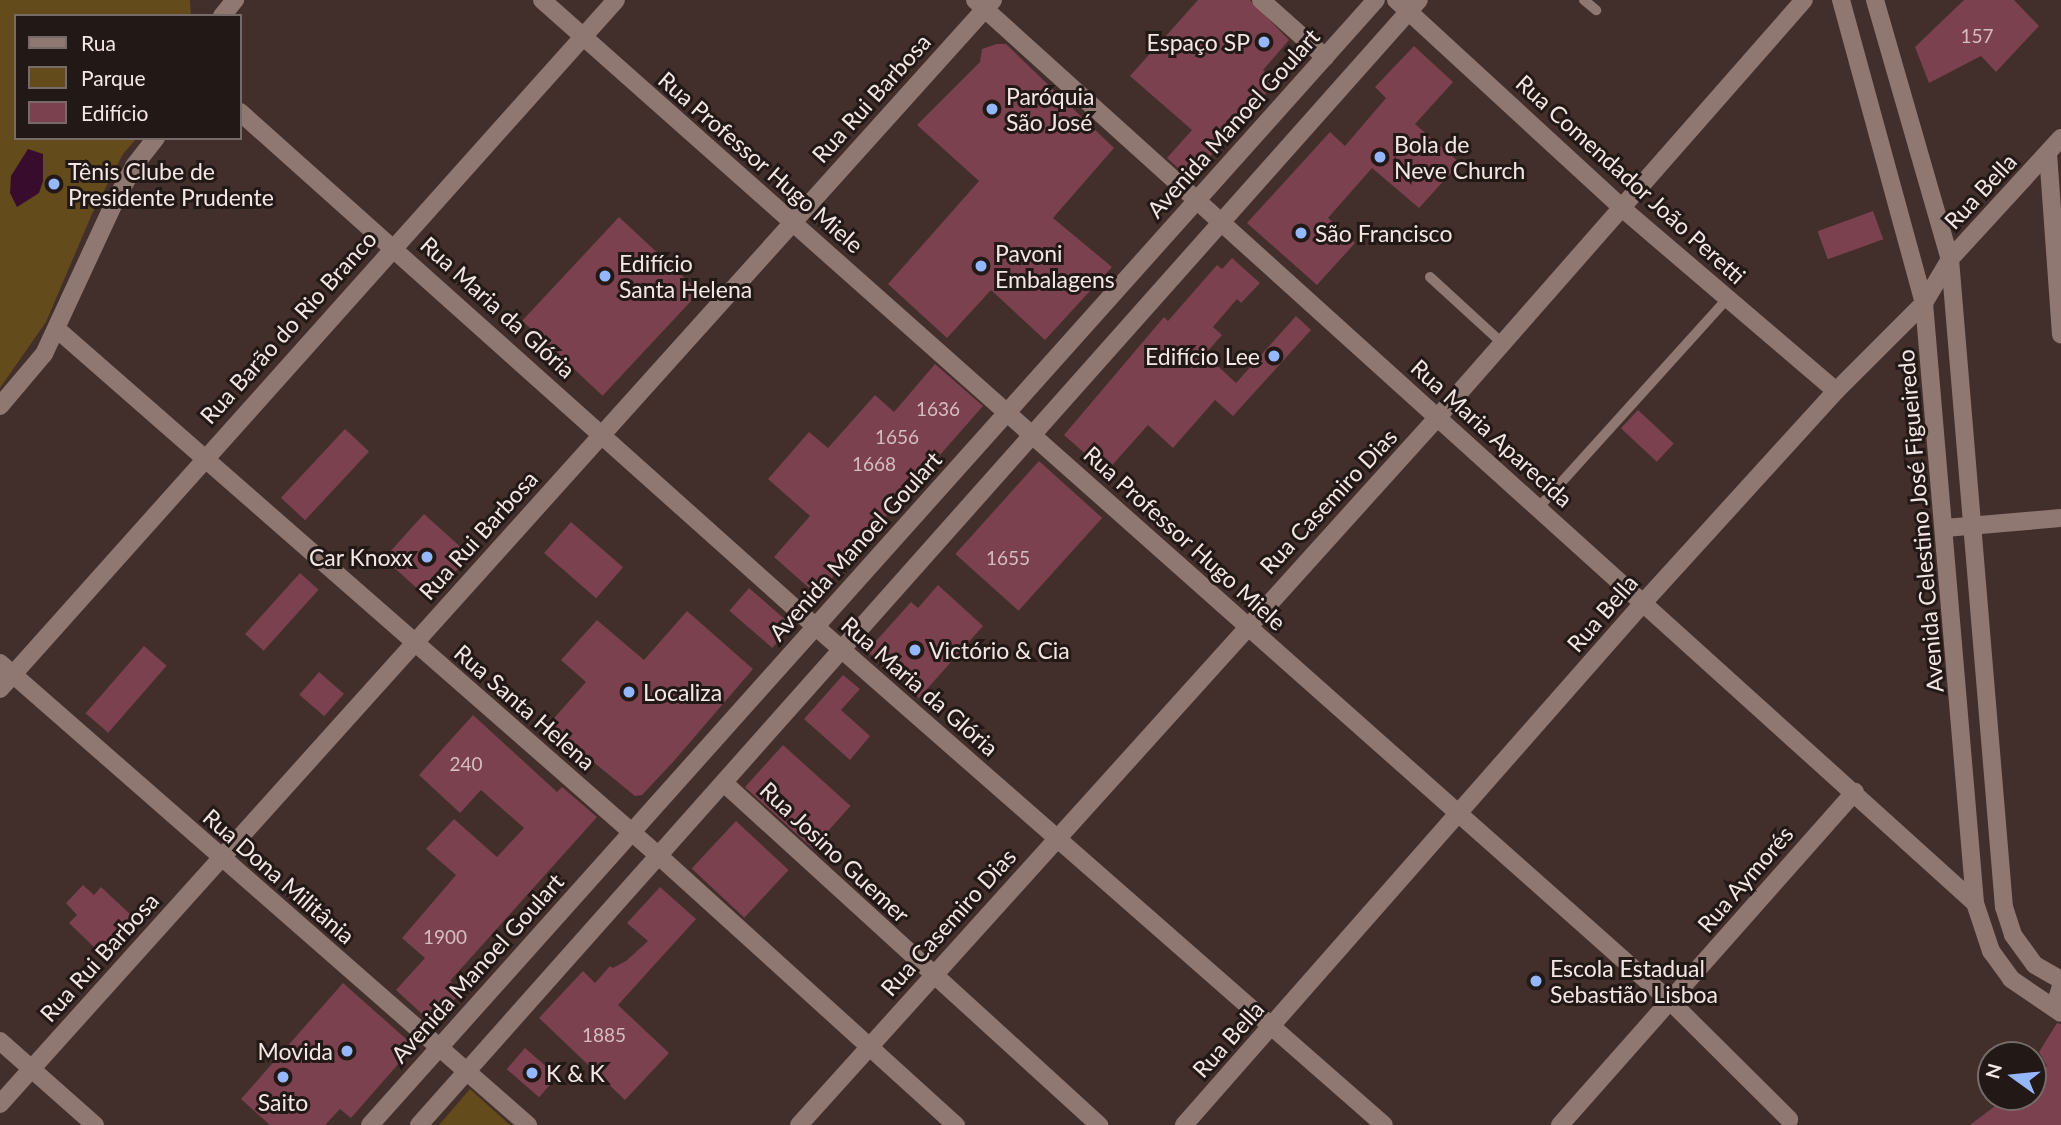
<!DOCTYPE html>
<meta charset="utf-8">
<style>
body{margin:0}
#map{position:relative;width:2061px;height:1125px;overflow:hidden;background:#422e2a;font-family:Lato,sans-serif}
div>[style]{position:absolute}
.green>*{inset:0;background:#634b1b}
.water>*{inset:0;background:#380c2c}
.building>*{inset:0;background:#7b414e;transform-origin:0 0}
.lane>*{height:10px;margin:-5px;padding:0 5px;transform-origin:5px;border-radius:5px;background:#8f7772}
.street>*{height:18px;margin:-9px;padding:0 9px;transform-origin:9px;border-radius:9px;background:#8f7772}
.secondary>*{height:18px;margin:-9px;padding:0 9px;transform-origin:9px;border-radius:9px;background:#8f7772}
.dots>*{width:19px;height:19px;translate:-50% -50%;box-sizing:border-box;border:4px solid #221917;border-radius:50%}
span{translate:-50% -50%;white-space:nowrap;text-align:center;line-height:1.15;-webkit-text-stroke:6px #221917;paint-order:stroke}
.number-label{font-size:19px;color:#d6bdbe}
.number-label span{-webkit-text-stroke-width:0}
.poi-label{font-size:23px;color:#f4e6e3}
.right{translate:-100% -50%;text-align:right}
.left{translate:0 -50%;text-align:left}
.street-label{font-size:23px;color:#f4e6e3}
.legend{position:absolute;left:14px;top:14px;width:228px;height:126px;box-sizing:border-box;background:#221917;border:2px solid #766b69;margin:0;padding:9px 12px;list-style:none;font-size:21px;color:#f4e6e3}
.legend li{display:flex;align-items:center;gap:14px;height:35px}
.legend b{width:35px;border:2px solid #766b69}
.north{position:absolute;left:1977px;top:1041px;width:70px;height:70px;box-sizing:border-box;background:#221917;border:2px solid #766b69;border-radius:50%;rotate:285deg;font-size:19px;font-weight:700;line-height:28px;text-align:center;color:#f4e6e3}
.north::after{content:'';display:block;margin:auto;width:24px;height:32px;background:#94b7fd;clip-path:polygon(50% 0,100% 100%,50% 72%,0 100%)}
</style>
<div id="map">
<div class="green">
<i style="clip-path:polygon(0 0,190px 0,191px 16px,16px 16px,16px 138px,137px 138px,123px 154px,92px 214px,46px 322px,0 388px)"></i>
<i style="clip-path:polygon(470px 1089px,510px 1125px,439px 1125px)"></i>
</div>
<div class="water">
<i style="clip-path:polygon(28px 149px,43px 154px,43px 181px,39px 193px,17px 207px,10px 193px,11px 176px)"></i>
</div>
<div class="building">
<i style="clip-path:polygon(1198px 0,1250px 0,1289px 40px,1263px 70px,1276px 82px,1190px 179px,1167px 158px,1192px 130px,1130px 76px)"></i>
<i style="clip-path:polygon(1964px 0,2014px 0,2039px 26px,1996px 72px,1981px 56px,1929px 83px,1915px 47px)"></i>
<i style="clip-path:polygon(997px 44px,1006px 44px,1114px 148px,1053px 218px,1112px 267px,1045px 340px,991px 290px,947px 338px,888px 284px,979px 181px,917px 125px,980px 62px,982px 49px)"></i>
<i style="clip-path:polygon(1414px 46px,1453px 82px,1415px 124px,1460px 163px,1419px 208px,1372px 168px,1328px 218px,1355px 243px,1317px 285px,1247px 223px,1330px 132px,1345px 146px,1386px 98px,1375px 87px)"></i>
<i style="left:1873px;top:211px;width:30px;height:59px;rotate:70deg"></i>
<i style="left:619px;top:217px;width:110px;height:142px;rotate:43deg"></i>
<i style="clip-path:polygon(1232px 258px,1260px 283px,1241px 303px,1237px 299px,1213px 327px,1222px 335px,1205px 354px,1236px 383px,1296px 316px,1311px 330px,1233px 416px,1215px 400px,1173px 448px,1148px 425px,1106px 472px,1064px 435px,1164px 317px,1168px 321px,1217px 265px,1222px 269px)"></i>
<i style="clip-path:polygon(935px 364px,983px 406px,817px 595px,774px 557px,810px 516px,768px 479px,809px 432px,828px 448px,875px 395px,894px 412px)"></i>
<i style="left:1638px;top:410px;width:49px;height:25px;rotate:43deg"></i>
<i style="left:345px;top:429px;width:33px;height:94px;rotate:43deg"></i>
<i style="left:1039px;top:461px;width:85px;height:125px;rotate:42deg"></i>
<i style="left:424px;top:514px;width:62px;height:60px;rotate:42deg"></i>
<i style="left:571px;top:522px;width:69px;height:41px;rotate:41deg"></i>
<i style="left:300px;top:573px;width:25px;height:82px;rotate:42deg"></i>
<i style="clip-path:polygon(938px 585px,983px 626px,919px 698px,867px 651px,911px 602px,918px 608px)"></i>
<i style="left:749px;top:588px;width:57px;height:30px;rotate:41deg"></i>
<i style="clip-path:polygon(687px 611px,753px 669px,673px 762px,642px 795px,635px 796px,548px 725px,586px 682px,561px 660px,597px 620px,644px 660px)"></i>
<i style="left:144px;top:646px;width:30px;height:89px;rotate:41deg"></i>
<i style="left:319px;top:672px;width:33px;height:30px;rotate:41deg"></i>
<i style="clip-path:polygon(843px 675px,860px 689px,841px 710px,870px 736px,850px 760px,804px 719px)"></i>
<i style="clip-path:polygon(473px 715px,557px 792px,562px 787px,597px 817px,450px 981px,462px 991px,433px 1024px,396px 990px,425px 958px,402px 938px,456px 875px,426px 849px,454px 819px,497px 857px,524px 828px,481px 790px,460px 813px,419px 775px)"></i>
<i style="left:783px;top:745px;width:91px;height:57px;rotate:42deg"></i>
<i style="left:736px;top:821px;width:72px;height:65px;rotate:43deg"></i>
<i style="clip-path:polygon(83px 885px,94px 895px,101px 887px,133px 917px,99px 952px,69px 923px,77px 915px,66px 903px)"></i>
<i style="clip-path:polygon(660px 887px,696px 919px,618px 1005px,669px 1053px,625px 1100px,539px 1018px,583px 971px,595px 983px,610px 966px,613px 968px,626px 961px,648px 941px,627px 923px)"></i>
<i style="clip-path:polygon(343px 983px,414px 1046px,351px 1118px,340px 1109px,325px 1125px,270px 1125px,241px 1099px)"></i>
<i style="clip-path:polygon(2057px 1023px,2061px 1024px,2061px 1125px,1970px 1125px,2007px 1097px,2033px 1097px,2033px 1077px,2047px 1066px,2039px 1052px)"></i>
<i style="left:525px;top:1048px;width:43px;height:28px;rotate:41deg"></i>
</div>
<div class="lane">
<i style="left:1584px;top:0;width:16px;rotate:40deg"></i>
<i style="left:1430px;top:277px;width:99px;rotate:42.5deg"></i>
<i style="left:1539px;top:507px;width:280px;rotate:-47.9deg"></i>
</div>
<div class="street">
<i style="left:542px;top:0;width:1508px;rotate:41.59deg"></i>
<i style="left:1670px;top:1001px;width:168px;rotate:44.8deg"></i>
<i style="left:975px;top:0;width:1347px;rotate:42.08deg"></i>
<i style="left:1261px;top:0;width:86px;rotate:41.7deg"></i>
<i style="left:1396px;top:0;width:309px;rotate:42.6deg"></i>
<i style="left:1623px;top:209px;width:280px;rotate:40.5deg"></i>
<i style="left:222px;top:16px;width:21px;rotate:-51deg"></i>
<i style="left:240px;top:112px;width:773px;rotate:41.8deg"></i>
<i style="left:816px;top:627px;width:755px;rotate:41.24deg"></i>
<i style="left:2048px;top:153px;width:182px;rotate:85.9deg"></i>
<i style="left:58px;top:330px;width:799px;rotate:41.19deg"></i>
<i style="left:659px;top:856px;width:401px;rotate:42.2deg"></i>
<i style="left:0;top:406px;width:68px;rotate:-49.8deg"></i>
<i style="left:44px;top:354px;width:171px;rotate:-65.1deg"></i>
<i style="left:116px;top:199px;width:38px;rotate:-61deg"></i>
<i style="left:134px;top:166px;width:36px;rotate:-52deg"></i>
<i style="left:1945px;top:528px;width:116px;rotate:-4.9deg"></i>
<i style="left:0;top:663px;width:702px;rotate:41.19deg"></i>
<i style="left:0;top:689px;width:924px;rotate:-48.2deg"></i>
<i style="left:724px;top:783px;width:508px;rotate:42.36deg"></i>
<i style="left:2054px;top:1008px;width:22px;rotate:-72deg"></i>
<i style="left:0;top:1041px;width:127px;rotate:41.5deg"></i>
<i style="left:0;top:1104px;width:1485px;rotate:-48.03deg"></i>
<i style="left:799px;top:1125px;width:952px;rotate:-47.94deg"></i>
<i style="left:1437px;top:418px;width:556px;rotate:-48.72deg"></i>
<i style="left:1184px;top:1125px;width:695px;rotate:-48.67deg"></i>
<i style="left:1643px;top:603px;width:287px;rotate:-47.7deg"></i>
<i style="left:1836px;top:391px;width:124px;rotate:-45deg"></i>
<i style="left:1924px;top:303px;width:51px;rotate:-59.4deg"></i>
<i style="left:1950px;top:259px;width:164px;rotate:-47.5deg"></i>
<i style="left:1560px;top:1125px;width:445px;rotate:-48.5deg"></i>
</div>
<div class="secondary">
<i style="left:1841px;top:0;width:314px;rotate:74.7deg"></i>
<i style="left:1924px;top:303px;width:602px;rotate:85.14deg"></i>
<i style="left:1975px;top:903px;width:51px;rotate:71.6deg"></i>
<i style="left:1991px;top:951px;width:34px;rotate:54deg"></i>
<i style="left:2011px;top:979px;width:60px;rotate:34.2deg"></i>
<i style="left:1875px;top:0;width:270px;rotate:73.9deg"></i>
<i style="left:1950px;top:259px;width:650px;rotate:85.24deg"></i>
<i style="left:2004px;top:907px;width:29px;rotate:72deg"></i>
<i style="left:2013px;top:935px;width:37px;rotate:54deg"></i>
<i style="left:2035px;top:965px;width:30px;rotate:30deg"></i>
<i style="left:370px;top:1125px;width:1509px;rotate:-48.2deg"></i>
<i style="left:419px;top:1125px;width:1505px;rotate:-48.37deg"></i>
</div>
<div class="dots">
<i style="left:1264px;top:42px;background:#94b7fd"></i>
<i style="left:992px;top:109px;background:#94b7fd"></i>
<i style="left:1380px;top:157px;background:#94b7fd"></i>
<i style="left:54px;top:184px;background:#94b7fd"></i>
<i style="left:1301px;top:233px;background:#94b7fd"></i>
<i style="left:981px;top:266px;background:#94b7fd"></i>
<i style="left:605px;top:276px;background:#94b7fd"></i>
<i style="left:1274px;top:356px;background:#94b7fd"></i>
<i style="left:427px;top:557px;background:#94b7fd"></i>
<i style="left:915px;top:650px;background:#94b7fd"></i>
<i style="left:629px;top:692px;background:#94b7fd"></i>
<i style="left:1536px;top:981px;background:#94b7fd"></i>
<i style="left:347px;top:1051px;background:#94b7fd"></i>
<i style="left:532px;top:1073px;background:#94b7fd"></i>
<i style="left:283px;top:1077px;background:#94b7fd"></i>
</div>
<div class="number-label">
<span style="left:1977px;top:36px">157</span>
<span style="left:938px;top:409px">1636</span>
<span style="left:897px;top:437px">1656</span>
<span style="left:874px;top:464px">1668</span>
<span style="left:1008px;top:558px">1655</span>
<span style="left:466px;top:764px">240</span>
<span style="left:445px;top:937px">1900</span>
<span style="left:604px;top:1035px">1885</span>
</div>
<div class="poi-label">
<span class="right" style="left:1250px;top:42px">Espaço SP</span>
<span class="left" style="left:1006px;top:109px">Paróquia<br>São José</span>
<span class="left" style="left:1394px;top:157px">Bola de<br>Neve Church</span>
<span class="left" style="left:68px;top:184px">Tênis Clube de<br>Presidente Prudente</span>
<span class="left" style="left:1315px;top:233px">São Francisco</span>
<span class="left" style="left:995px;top:266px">Pavoni<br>Embalagens</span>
<span class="left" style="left:619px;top:276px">Edifício<br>Santa Helena</span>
<span class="right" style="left:1260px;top:356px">Edifício Lee</span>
<span class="right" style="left:413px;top:557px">Car Knoxx</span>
<span class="left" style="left:929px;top:650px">Victório &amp; Cia</span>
<span class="left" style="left:643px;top:692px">Localiza</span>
<span class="left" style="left:1550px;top:981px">Escola Estadual<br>Sebastião Lisboa</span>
<span class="right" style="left:333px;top:1051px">Movida</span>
<span class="left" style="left:546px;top:1073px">K &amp; K</span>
<span style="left:283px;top:1102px">Saito</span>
</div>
<div class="street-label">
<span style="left:871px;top:98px;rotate:-48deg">Rua Rui Barbosa</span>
<span style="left:1233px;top:123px;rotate:-48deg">Avenida Manoel Goulart</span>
<span style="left:761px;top:162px;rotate:41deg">Rua Professor Hugo Miele</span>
<span style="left:1631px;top:179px;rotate:42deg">Rua Comendador João Peretti</span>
<span style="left:1980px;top:191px;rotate:-47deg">Rua Bella</span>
<span style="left:498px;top:307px;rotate:42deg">Rua Maria da Glória</span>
<span style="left:288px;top:327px;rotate:-48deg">Rua Barão do Rio Branco</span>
<span style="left:1492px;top:433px;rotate:42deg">Rua Maria Aparecida</span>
<span style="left:1328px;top:501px;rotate:-47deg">Rua Casemiro Dias</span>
<span style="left:1920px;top:521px;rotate:-95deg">Avenida Celestino José Figueiredo</span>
<span style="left:478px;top:535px;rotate:-48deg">Rua Rui Barbosa</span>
<span style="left:1185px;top:538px;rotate:42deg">Rua Professor Hugo Miele</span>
<span style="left:855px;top:546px;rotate:-48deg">Avenida Manoel Goulart</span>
<span style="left:1602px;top:613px;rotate:-49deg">Rua Bella</span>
<span style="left:920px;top:686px;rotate:41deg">Rua Maria da Glória</span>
<span style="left:525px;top:707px;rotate:41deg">Rua Santa Helena</span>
<span style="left:835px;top:852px;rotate:43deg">Rua Josino Guemer</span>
<span style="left:279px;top:876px;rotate:41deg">Rua Dona Militânia</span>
<span style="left:1745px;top:879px;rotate:-49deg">Rua Aymorés</span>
<span style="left:948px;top:922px;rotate:-48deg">Rua Casemiro Dias</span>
<span style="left:99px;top:957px;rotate:-48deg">Rua Rui Barbosa</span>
<span style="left:477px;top:968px;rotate:-48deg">Avenida Manoel Goulart</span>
<span style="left:1228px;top:1039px;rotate:-48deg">Rua Bella</span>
</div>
<ul class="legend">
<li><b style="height:9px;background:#8f7772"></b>Rua</li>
<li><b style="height:19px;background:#634b1b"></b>Parque</li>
<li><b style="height:19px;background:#7b414e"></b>Edifício</li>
</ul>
<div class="north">N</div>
</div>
